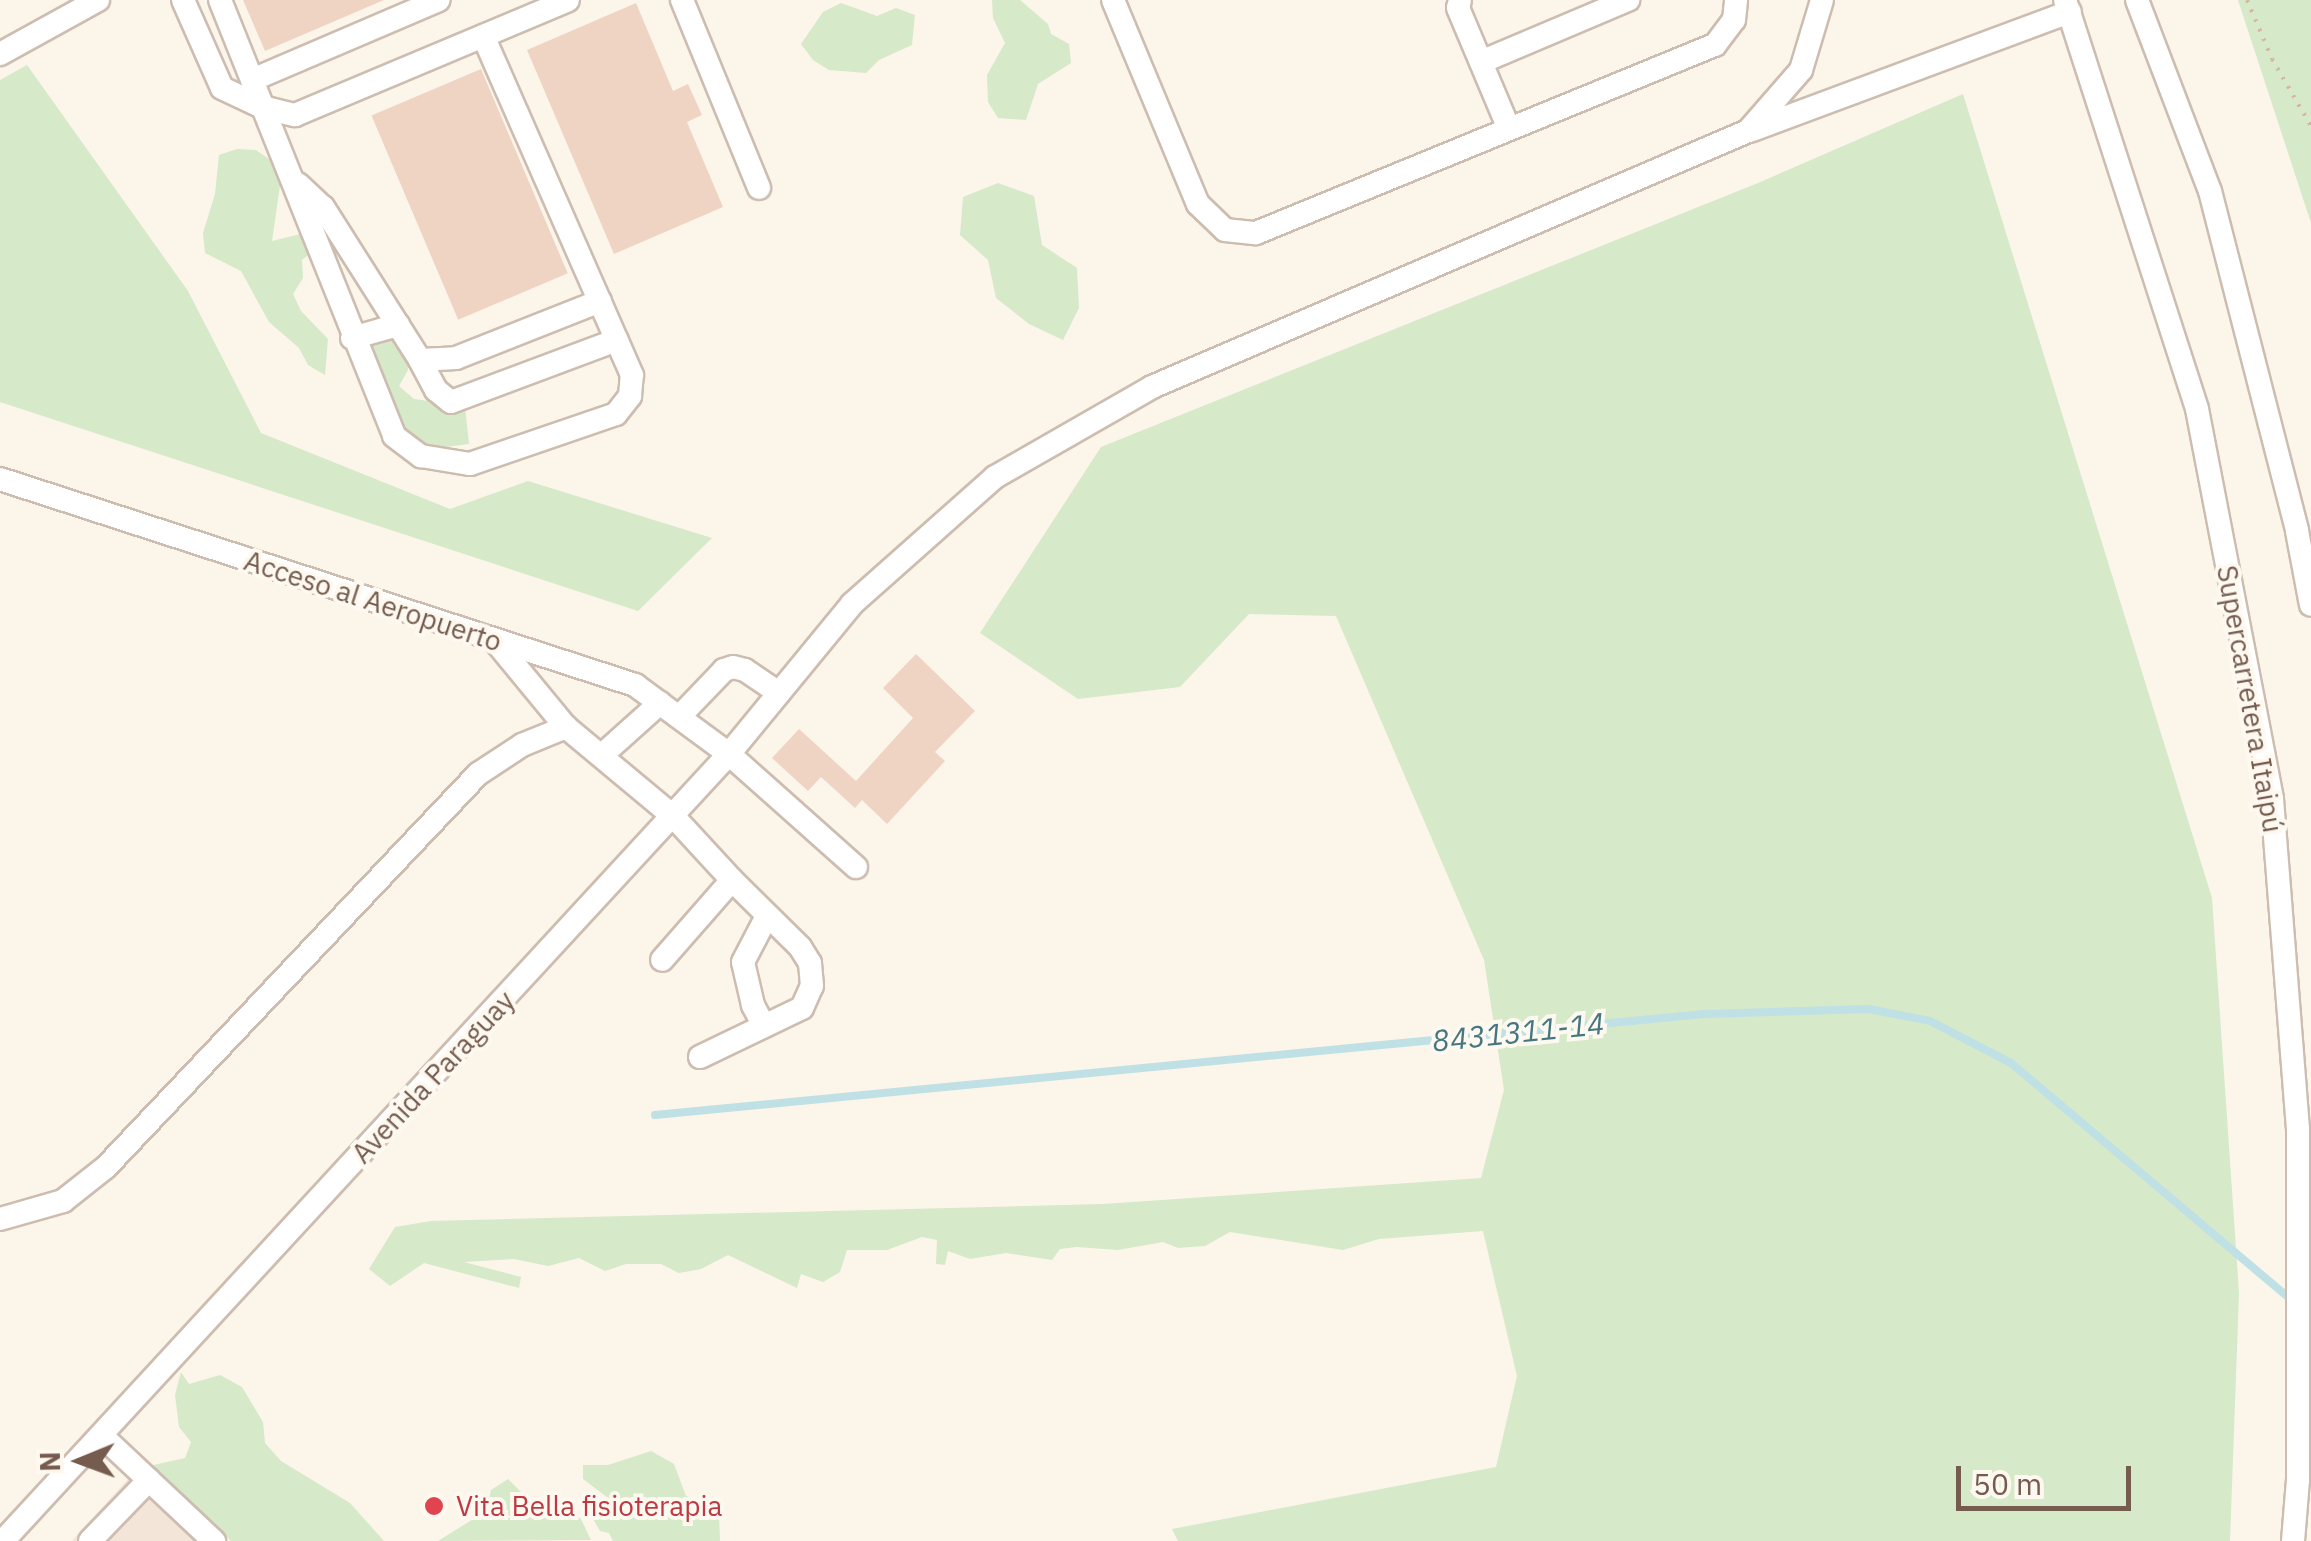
<!DOCTYPE html>
<meta charset="utf-8">
<style>
body{margin:0}
#map{position:relative;width:2311px;height:1541px;overflow:hidden;background:#fcf5ea;font-family:"IBM Plex Sans",sans-serif}
div>[style]{position:absolute}
.residential>*{inset:0;background:#f3e6d9}
.green>*{inset:0;background:#d6e9c9}
.stream>*{height:8px;margin:-4px;padding:0 4px;transform-origin:4px;border-radius:4px;background:#bfe0e5}
.building>*{inset:0;background:#f0d4c3;transform-origin:0 0}
.path>*{height:4px;margin-top:-2px;transform-origin:0;background:repeating-linear-gradient(90deg,#d5b7a6 0 2.5px,transparent 0 10.5px)}
.roads{filter:drop-shadow(2px 0 #cdbdb0) drop-shadow(-2px 0 #cdbdb0) drop-shadow(0 2px #cdbdb0) drop-shadow(0 -2px #cdbdb0)}
.minor>*{height:22px;margin:-11px;padding:0 11px;transform-origin:11px;border-radius:11px;background:#fff}
.dots>*{width:28px;height:28px;translate:-50% -50%;box-sizing:border-box;border:5px solid #fef9f0;border-radius:50%}
span{translate:-50% -50%;white-space:nowrap;text-align:center;line-height:1.15;-webkit-text-stroke:8px #fef9f0;paint-order:stroke}
.street-label{font-size:28px;color:#755c4e}
.health-label{font-size:28px;color:#be3a42}
.left{translate:0 -50%;text-align:left}
.water-label{font-size:30px;color:#467780;font-style:italic}
.north{position:absolute;left:30px;top:1411px;width:100px;height:100px;-webkit-text-stroke:8px #fef9f0;paint-order:stroke;rotate:269deg;font-size:28px;font-weight:700;line-height:40px;text-align:center;color:#755c4e}
.north::after{content:'';display:block;margin:auto;width:35px;height:45px;background:#755c4e;clip-path:polygon(50% 0,100% 100%,50% 72%,0 100%)}
.scale{position:absolute;left:1956px;top:1466px;width:175px;height:45px;box-sizing:border-box;border:5px solid #755c4e;border-top:0;padding-left:12px;font-size:30px;line-height:35px;white-space:nowrap;color:#755c4e;-webkit-text-stroke:8px #fef9f0;paint-order:stroke}
</style>
<div id="map">
<div class="residential">
<i style="clip-path:polygon(137px 1469px,214px 1541px,72px 1541px)"></i>
</div>
<div class="green">
<i style="clip-path:polygon(992px 0,1020px 0,1048px 24px,1051px 34px,1069px 44px,1071px 63px,1038px 84px,1026px 120px,998px 118px,988px 102px,987px 75px,1005px 43px,993px 18px)"></i>
<i style="clip-path:polygon(2238px 0,2311px 0,2311px 223px)"></i>
<i style="clip-path:polygon(841px 3px,877px 16px,896px 8px,915px 15px,912px 45px,879px 60px,866px 73px,829px 70px,813px 60px,801px 44px,823px 12px)"></i>
<i style="clip-path:polygon(27px 65px,188px 291px,261px 433px,450px 509px,528px 481px,712px 538px,638px 611px,0 402px,0 80px)"></i>
<i style="clip-path:polygon(1963px 94px,2212px 898px,2239px 1293px,2230px 1541px,1178px 1541px,1172px 1529px,1496px 1467px,1517px 1376px,1483px 1231px,1379px 1239px,1343px 1250px,1230px 1232px,1205px 1246px,1178px 1248px,1163px 1242px,1118px 1250px,1077px 1247px,1060px 1249px,1052px 1260px,1006px 1253px,970px 1259px,948px 1251px,945px 1265px,936px 1264px,937px 1240px,922px 1237px,887px 1250px,847px 1250px,840px 1272px,823px 1282px,801px 1274px,797px 1288px,728px 1255px,701px 1269px,679px 1273px,661px 1264px,626px 1264px,605px 1271px,579px 1258px,548px 1266px,514px 1259px,464px 1262px,521px 1277px,519px 1288px,424px 1263px,390px 1286px,369px 1269px,395px 1227px,431px 1221px,1103px 1204px,1481px 1178px,1504px 1090px,1484px 960px,1336px 616px,1249px 614px,1180px 687px,1078px 699px,980px 633px,1101px 447px,1758px 183px)"></i>
<i style="clip-path:polygon(237px 149px,256px 150px,272px 161px,281px 179px,272px 241px,309px 232px,316px 249px,302px 260px,303px 278px,293px 294px,301px 311px,328px 339px,325px 375px,308px 365px,299px 348px,269px 322px,241px 271px,205px 253px,203px 233px,215px 194px,219px 155px)"></i>
<i style="clip-path:polygon(998px 183px,1034px 196px,1042px 245px,1077px 268px,1079px 308px,1063px 340px,1029px 324px,996px 298px,988px 260px,960px 235px,963px 197px)"></i>
<i style="clip-path:polygon(397px 333px,408px 350px,408px 370px,399px 386px,414px 399px,465px 406px,469px 444px,430px 449px,397px 431px,363px 346px)"></i>
<i style="clip-path:polygon(181px 1372px,189px 1384px,220px 1375px,242px 1387px,263px 1422px,265px 1443px,281px 1461px,350px 1503px,384px 1541px,231px 1541px,149px 1466px,185px 1458px,191px 1442px,179px 1427px,175px 1395px)"></i>
<i style="clip-path:polygon(651px 1451px,674px 1464px,686px 1496px,711px 1503px,719px 1512px,720px 1541px,613px 1541px,609px 1533px,600px 1531px,593px 1519px,595px 1513px,607px 1513px,616px 1504px,583px 1479px,583px 1465px,608px 1465px)"></i>
<i style="clip-path:polygon(508px 1479px,528px 1499px,568px 1509px,580px 1517px,591px 1540px,438px 1541px,486px 1511px,491px 1490px)"></i>
</div>
<div class="stream">
<i style="left:655px;top:1115px;width:1054px;rotate:-5.5deg"></i>
<i style="left:1704px;top:1014px;width:165px;rotate:-1.7deg"></i>
<i style="left:1869px;top:1009px;width:62px;rotate:11.1deg"></i>
<i style="left:1930px;top:1021px;width:91px;rotate:27.4deg"></i>
<i style="left:2011px;top:1063px;width:361px;rotate:40.2deg"></i>
</div>
<div class="building">
<i style="clip-path:polygon(243px 0,384px 0,265px 51px)"></i>
<i style="clip-path:polygon(636px 3px,673px 91px,688px 84px,702px 115px,687px 122px,723px 207px,614px 254px,527px 50px)"></i>
<i style="left:481px;top:69px;width:222px;height:119px;rotate:67deg"></i>
<i style="clip-path:polygon(916px 654px,975px 711px,935px 752px,945px 761px,887px 824px,862px 800px,855px 808px,821px 777px,808px 791px,772px 758px,799px 729px,856px 781px,913px 718px,883px 688px)"></i>
</div>
<div class="path">
<i style="left:2247px;top:0;width:64px;rotate:67deg"></i>
<i style="left:2272px;top:59px;width:78px;rotate:59.8deg"></i>
</div>
<div class="roads">
<div class="minor">
<i style="left:183px;top:0;width:96px;rotate:66.1deg"></i>
<i style="left:222px;top:88px;width:44px;rotate:25.4deg"></i>
<i style="left:262px;top:107px;width:34px;rotate:14deg"></i>
<i style="left:295px;top:115px;width:296px;rotate:-22.8deg"></i>
<i style="left:220px;top:0;width:469px;rotate:68.2deg"></i>
<i style="left:394px;top:436px;width:34px;rotate:37deg"></i>
<i style="left:421px;top:456px;width:50px;rotate:9.3deg"></i>
<i style="left:470px;top:464px;width:154px;rotate:-18.9deg"></i>
<i style="left:616px;top:414px;width:23px;rotate:-52deg"></i>
<i style="left:630px;top:396px;width:21px;rotate:-85deg"></i>
<i style="left:632px;top:375px;width:370px;rotate:-113.7deg"></i>
<i style="left:682px;top:0;width:203px;rotate:67.7deg"></i>
<i style="left:1113px;top:0;width:221px;rotate:67.4deg"></i>
<i style="left:1198px;top:204px;width:37px;rotate:44deg"></i>
<i style="left:1225px;top:230px;width:31px;rotate:6deg"></i>
<i style="left:1256px;top:233px;width:496px;rotate:-22.3deg"></i>
<i style="left:1715px;top:45px;width:31px;rotate:-53deg"></i>
<i style="left:1734px;top:20px;width:20px;rotate:-84deg"></i>
<i style="left:1460px;top:0;width:8px;rotate:104deg"></i>
<i style="left:1458px;top:8px;width:131px;rotate:67.1deg"></i>
<i style="left:2065px;top:0;width:430px;rotate:72.1deg"></i>
<i style="left:2197px;top:409px;width:397px;rotate:79.1deg"></i>
<i style="left:2272px;top:799px;width:331px;rotate:85.5deg"></i>
<i style="left:2298px;top:1129px;width:351px;rotate:90deg"></i>
<i style="left:2298px;top:1480px;width:61px;rotate:94.7deg"></i>
<i style="left:2137px;top:0;width:204px;rotate:69.1deg"></i>
<i style="left:2210px;top:191px;width:351px;rotate:75.6deg"></i>
<i style="left:2297px;top:531px;width:75px;rotate:79.3deg"></i>
<i style="left:0;top:54px;width:112px;rotate:-28.9deg"></i>
<i style="left:1481px;top:62px;width:160px;rotate:-22.9deg"></i>
<i style="left:252px;top:80px;width:203px;rotate:-23.2deg"></i>
<i style="left:1752px;top:130px;width:339px;rotate:-20.4deg"></i>
<i style="left:298px;top:184px;width:34px;rotate:43deg"></i>
<i style="left:323px;top:207px;width:181px;rotate:57.6deg"></i>
<i style="left:420px;top:360px;width:36px;rotate:-3deg"></i>
<i style="left:456px;top:358px;width:155px;rotate:-21.6deg"></i>
<i style="left:352px;top:338px;width:48px;rotate:-15.8deg"></i>
<i style="left:420px;top:360px;width:34px;rotate:62deg"></i>
<i style="left:436px;top:390px;width:19px;rotate:39deg"></i>
<i style="left:451px;top:402px;width:177px;rotate:-20.5deg"></i>
<i style="left:0;top:479px;width:668px;rotate:17.97deg"></i>
<i style="left:635px;top:685px;width:117px;rotate:36.3deg"></i>
<i style="left:729px;top:754px;width:170px;rotate:41.7deg"></i>
<i style="left:495px;top:641px;width:112px;rotate:50.5deg"></i>
<i style="left:566px;top:727px;width:139px;rotate:39.8deg"></i>
<i style="left:673px;top:816px;width:87px;rotate:47.3deg"></i>
<i style="left:732px;top:880px;width:106px;rotate:131.2deg"></i>
<i style="left:679px;top:717px;width:65px;rotate:-46.2deg"></i>
<i style="left:724px;top:670px;width:9px;rotate:-18deg"></i>
<i style="left:733px;top:667px;width:12px;rotate:14deg"></i>
<i style="left:745px;top:670px;width:41px;rotate:34.1deg"></i>
<i style="left:602px;top:755px;width:78px;rotate:-41.9deg"></i>
<i style="left:764px;top:1026px;width:24px;rotate:-118deg"></i>
<i style="left:753px;top:1005px;width:44px;rotate:-103.1deg"></i>
<i style="left:743px;top:962px;width:52px;rotate:-62.4deg"></i>
<i style="left:700px;top:1057px;width:113px;rotate:-25.7deg"></i>
<i style="left:802px;top:1008px;width:24px;rotate:-66deg"></i>
<i style="left:812px;top:986px;width:23px;rotate:-95deg"></i>
<i style="left:810px;top:963px;width:19px;rotate:-122deg"></i>
<i style="left:800px;top:947px;width:95px;rotate:-135.4deg"></i>
<i style="left:0;top:1219px;width:66px;rotate:-15.9deg"></i>
<i style="left:63px;top:1201px;width:55px;rotate:-38.3deg"></i>
<i style="left:106px;top:1167px;width:541px;rotate:-46.57deg"></i>
<i style="left:478px;top:774px;width:53px;rotate:-33.4deg"></i>
<i style="left:522px;top:745px;width:48px;rotate:-22.2deg"></i>
<i style="left:102px;top:1436px;width:154px;rotate:43.2deg"></i>
<i style="left:3px;top:1541px;width:1071px;rotate:-47.31deg"></i>
<i style="left:729px;top:754px;width:194px;rotate:-50.6deg"></i>
<i style="left:852px;top:604px;width:191px;rotate:-41.6deg"></i>
<i style="left:995px;top:477px;width:181px;rotate:-29.8deg"></i>
<i style="left:1152px;top:387px;width:649px;rotate:-23.24deg"></i>
<i style="left:1748px;top:131px;width:81px;rotate:-49deg"></i>
<i style="left:1801px;top:70px;width:73px;rotate:-73.3deg"></i>
<i style="left:90px;top:1541px;width:85px;rotate:-46deg"></i>
</div>
</div>
<div class="dots">
<i style="left:434px;top:1506px;background:#e0444e"></i>
</div>
<div class="street-label">
<span style="left:373px;top:601px;rotate:18deg">Acceso al Aeropuerto</span>
<span style="left:2250px;top:699px;rotate:80deg">Supercarretera Itaipú</span>
<span style="left:433px;top:1077px;rotate:-47deg">Avenida Paraguay</span>
</div>
<div class="health-label">
<span class="left" style="left:456px;top:1506px">Vita Bella fisioterapia</span>
</div>
<div class="water-label">
<span style="left:1518px;top:1032px;rotate:-6deg">8431311-14</span>
</div>
<div class="north">N</div>
<div class="scale">50 m</div>
</div>
